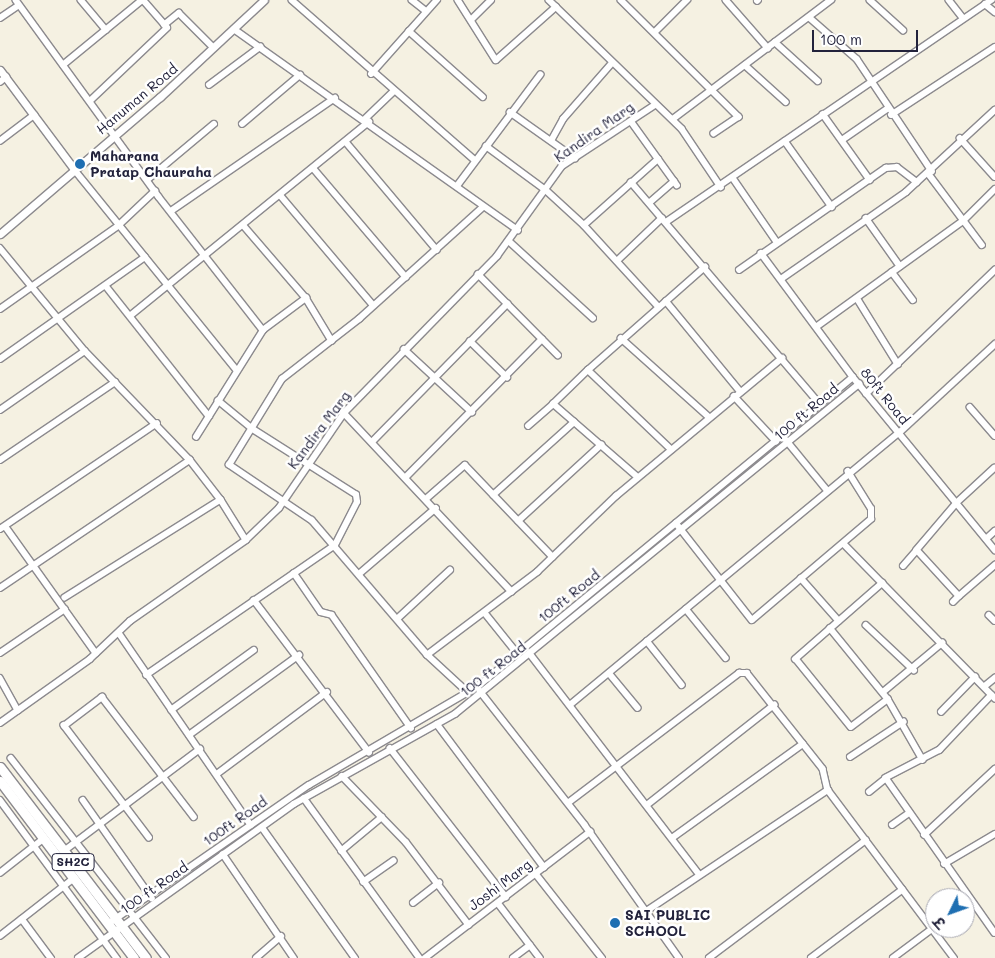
<!DOCTYPE html>
<meta charset="utf-8">
<style>
body{margin:0}
#map{position:relative;width:995px;height:958px;overflow:hidden;background:#f5f1e2;font-family:Mali,"Playpen Sans Deva",sans-serif}
div>[style]{position:absolute}
.roads{filter:drop-shadow(1px 0 #8c8a8e) drop-shadow(-1px 0 #8c8a8e) drop-shadow(0 1px #8c8a8e) drop-shadow(0 -1px #8c8a8e)}
.minor>*{height:5.5px;margin:-2.75px;padding:0 2.75px;transform-origin:2.75px;border-radius:2.75px;background:#fff}
.tertiary>*{height:7px;margin:-3.5px;padding:0 3.5px;transform-origin:3.5px;border-radius:3.5px;background:#fff}
.primary>*{height:9px;margin:-4.5px;padding:0 4.5px;transform-origin:4.5px;border-radius:4.5px;background:#fff}
.dots>*{width:14px;height:14px;translate:-50% -50%;box-sizing:border-box;border:2px solid #fff;border-radius:50%}
span{translate:-50% -50%;white-space:nowrap;text-align:center;line-height:1.15;-webkit-text-stroke:5px #fff;paint-order:stroke}
.shield-label span{padding:1px 4px;background:#fff;border:1px solid;border-radius:4px;-webkit-text-stroke-width:0}
.shield-label{font-size:12px;color:#22223b;font-weight:700}
.street-label{font-size:14px;color:#22223b}
.poi-label{font-size:14px;color:#22223b;font-weight:700}
.left{translate:0 -50%;text-align:left}
.north{position:absolute;left:925px;top:888px;width:50px;height:50px;box-sizing:border-box;background:#fff;border:1px solid #a7a7b1;border-radius:50%;rotate:228deg;font-size:14px;font-weight:700;line-height:20px;text-align:center;color:#22223b}
.north::after{content:'';display:block;margin:auto;width:18px;height:22px;background:#1f6fb2;clip-path:polygon(50% 0,100% 100%,50% 72%,0 100%)}
.scale{position:absolute;left:812px;top:30px;width:106px;height:22px;box-sizing:border-box;border:2px solid #22223b;border-top:0;padding-left:6px;font-size:15px;line-height:18px;white-space:nowrap;color:#22223b;-webkit-text-stroke:4px #fff;paint-order:stroke}
</style>
<div id="map">
<div class="roads">
<div class="minor">
<i style="left:16px;top:0;width:243px;rotate:54deg"></i>
<i style="left:159px;top:197px;width:169px;rotate:52deg"></i>
<i style="left:81px;top:0;width:39px;rotate:50deg"></i>
<i style="left:292px;top:0;width:243px;rotate:41.2deg"></i>
<i style="left:412px;top:0;width:18px;rotate:38deg"></i>
<i style="left:458px;top:0;width:71px;rotate:57.7deg"></i>
<i style="left:496px;top:60px;width:80px;rotate:-41.5deg"></i>
<i style="left:549px;top:0;width:185px;rotate:44.1deg"></i>
<i style="left:682px;top:129px;width:70px;rotate:56.1deg"></i>
<i style="left:621px;top:0;width:166px;rotate:44.8deg"></i>
<i style="left:739px;top:117px;width:30px;rotate:146deg"></i>
<i style="left:726px;top:0;width:64px;rotate:48.8deg"></i>
<i style="left:870px;top:0;width:45px;rotate:42.3deg"></i>
<i style="left:949px;top:0;width:23px;rotate:52deg"></i>
<i style="left:757px;top:1px;width:1px;rotate:-45deg"></i>
<i style="left:985px;top:4px;width:13px;rotate:39deg"></i>
<i style="left:809px;top:17px;width:64px;rotate:41.2deg"></i>
<i style="left:857px;top:59px;width:135px;rotate:56.2deg"></i>
<i style="left:0;top:18px;width:22px;rotate:-34deg"></i>
<i style="left:471px;top:20px;width:28px;rotate:-45deg"></i>
<i style="left:164px;top:25px;width:19px;rotate:-39deg"></i>
<i style="left:179px;top:13px;width:49px;rotate:45deg"></i>
<i style="left:234px;top:29px;width:348px;rotate:35.3deg"></i>
<i style="left:409px;top:31px;width:99px;rotate:41.7deg"></i>
<i style="left:656px;top:31px;width:44px;rotate:-45deg"></i>
<i style="left:775px;top:42px;width:58px;rotate:42.2deg"></i>
<i style="left:63px;top:65px;width:102px;rotate:-39.4deg"></i>
<i style="left:745px;top:65px;width:55px;rotate:42.1deg"></i>
<i style="left:371px;top:74px;width:99px;rotate:-48.3deg"></i>
<i style="left:0;top:82px;width:8px;rotate:-40deg"></i>
<i style="left:209px;top:85px;width:64px;rotate:-36.7deg"></i>
<i style="left:90px;top:101px;width:106px;rotate:-43.5deg"></i>
<i style="left:167px;top:28px;width:37px;rotate:-131deg"></i>
<i style="left:510px;top:112px;width:80px;rotate:35.3deg"></i>
<i style="left:823px;top:114px;width:81px;rotate:54.5deg"></i>
<i style="left:891px;top:115px;width:124px;rotate:-33.2deg"></i>
<i style="left:365px;top:119px;width:39px;rotate:-44deg"></i>
<i style="left:673px;top:119px;width:198px;rotate:-37deg"></i>
<i style="left:631px;top:121px;width:79px;rotate:54.3deg"></i>
<i style="left:242px;top:124px;width:76px;rotate:-40.2deg"></i>
<i style="left:960px;top:138px;width:52px;rotate:48.1deg"></i>
<i style="left:842px;top:140px;width:55px;rotate:-34.6deg"></i>
<i style="left:0;top:141px;width:43px;rotate:-37.4deg"></i>
<i style="left:551px;top:141px;width:25px;rotate:-61deg"></i>
<i style="left:563px;top:119px;width:74px;rotate:-48.8deg"></i>
<i style="left:785px;top:141px;width:81px;rotate:54.5deg"></i>
<i style="left:346px;top:142px;width:141px;rotate:49.9deg"></i>
<i style="left:486px;top:146px;width:74px;rotate:36.3deg"></i>
<i style="left:546px;top:190px;width:52px;rotate:42.6deg"></i>
<i style="left:584px;top:225px;width:111px;rotate:47.6deg"></i>
<i style="left:74px;top:169px;width:259px;rotate:51deg"></i>
<i style="left:314px;top:169px;width:142px;rotate:49.6deg"></i>
<i style="left:928px;top:173px;width:90px;rotate:53.1deg"></i>
<i style="left:733px;top:178px;width:78px;rotate:55.5deg"></i>
<i style="left:147px;top:180px;width:87px;rotate:-39.9deg"></i>
<i style="left:631px;top:182px;width:293px;rotate:49.6deg"></i>
<i style="left:457px;top:186px;width:139px;rotate:-53.2deg"></i>
<i style="left:281px;top:196px;width:143px;rotate:49.8deg"></i>
<i style="left:649px;top:203px;width:33px;rotate:-41deg"></i>
<i style="left:171px;top:211px;width:199px;rotate:-34.6deg"></i>
<i style="left:866px;top:218px;width:59px;rotate:54.7deg"></i>
<i style="left:666px;top:222px;width:394px;rotate:-34.3deg"></i>
<i style="left:584px;top:225px;width:99px;rotate:-41.7deg"></i>
<i style="left:244px;top:226px;width:95px;rotate:49.3deg"></i>
<i style="left:306px;top:298px;width:50px;rotate:58.8deg"></i>
<i style="left:509px;top:241px;width:114px;rotate:42.5deg"></i>
<i style="left:0;top:248px;width:134px;rotate:50.5deg"></i>
<i style="left:85px;top:351px;width:151px;rotate:46.1deg"></i>
<i style="left:190px;top:460px;width:51px;rotate:52.2deg"></i>
<i style="left:221px;top:500px;width:184px;rotate:147.9deg"></i>
<i style="left:761px;top:253px;width:154px;rotate:53.4deg"></i>
<i style="left:853px;top:377px;width:224px;rotate:50.6deg"></i>
<i style="left:617px;top:261px;width:62px;rotate:-43.7deg"></i>
<i style="left:739px;top:270px;width:179px;rotate:-34.8deg"></i>
<i style="left:886px;top:168px;width:11px;rotate:-5deg"></i>
<i style="left:897px;top:167px;width:25px;rotate:37deg"></i>
<i style="left:892px;top:272px;width:35px;rotate:53deg"></i>
<i style="left:478px;top:274px;width:114px;rotate:45.4deg"></i>
<i style="left:781px;top:279px;width:152px;rotate:-34.8deg"></i>
<i style="left:906px;top:192px;width:121px;rotate:-42.7deg"></i>
<i style="left:106px;top:286px;width:166px;rotate:51.6deg"></i>
<i style="left:857px;top:298px;width:78px;rotate:58.2deg"></i>
<i style="left:666px;top:301px;width:117px;rotate:50.6deg"></i>
<i style="left:0;top:309px;width:144px;rotate:-35.1deg"></i>
<i style="left:118px;top:226px;width:51px;rotate:-43.4deg"></i>
<i style="left:130px;top:316px;width:308px;rotate:-39.1deg"></i>
<i style="left:816px;top:327px;width:181px;rotate:-35.8deg"></i>
<i style="left:963px;top:221px;width:45px;rotate:-45deg"></i>
<i style="left:621px;top:338px;width:118px;rotate:41.9deg"></i>
<i style="left:470px;top:341px;width:52px;rotate:44.2deg"></i>
<i style="left:404px;top:349px;width:93px;rotate:42.8deg"></i>
<i style="left:0;top:359px;width:177px;rotate:-35.1deg"></i>
<i style="left:588px;top:370px;width:156px;rotate:-41.4deg"></i>
<i style="left:866px;top:394px;width:179px;rotate:-43.9deg"></i>
<i style="left:734px;top:396px;width:62px;rotate:47deg"></i>
<i style="left:970px;top:407px;width:38px;rotate:49deg"></i>
<i style="left:0;top:410px;width:103px;rotate:-34.8deg"></i>
<i style="left:344px;top:413px;width:245px;rotate:46.8deg"></i>
<i style="left:528px;top:426px;width:33px;rotate:-41deg"></i>
<i style="left:783px;top:436px;width:70px;rotate:50.8deg"></i>
<i style="left:196px;top:437px;width:126px;rotate:-57.9deg"></i>
<i style="left:263px;top:330px;width:54px;rotate:-36.7deg"></i>
<i style="left:373px;top:441px;width:192px;rotate:-45.6deg"></i>
<i style="left:0;top:460px;width:139px;rotate:-34.1deg"></i>
<i style="left:995px;top:468px;width:52px;rotate:137.4deg"></i>
<i style="left:957px;top:503px;width:62px;rotate:130.4deg"></i>
<i style="left:917px;top:550px;width:62px;rotate:47.6deg"></i>
<i style="left:959px;top:596px;width:48px;rotate:-40.7deg"></i>
<i style="left:407px;top:476px;width:192px;rotate:-45.4deg"></i>
<i style="left:637px;top:477px;width:111px;rotate:-139deg"></i>
<i style="left:553px;top:404px;width:49px;rotate:-44.2deg"></i>
<i style="left:588px;top:370px;width:115px;rotate:43.6deg"></i>
<i style="left:493px;top:495px;width:109px;rotate:-42deg"></i>
<i style="left:427px;top:498px;width:50px;rotate:-41deg"></i>
<i style="left:465px;top:465px;width:127px;rotate:46.3deg"></i>
<i style="left:221px;top:500px;width:47px;rotate:58deg"></i>
<i style="left:518px;top:521px;width:113px;rotate:-42.5deg"></i>
<i style="left:676px;top:523px;width:123px;rotate:51.9deg"></i>
<i style="left:752px;top:620px;width:156px;rotate:-40.3deg"></i>
<i style="left:871px;top:519px;width:10px;rotate:-90deg"></i>
<i style="left:871px;top:509px;width:44px;rotate:-121.9deg"></i>
<i style="left:6px;top:527px;width:155px;rotate:54.5deg"></i>
<i style="left:0;top:529px;width:189px;rotate:-34deg"></i>
<i style="left:986px;top:539px;width:12px;rotate:-42deg"></i>
<i style="left:844px;top:544px;width:216px;rotate:45.6deg"></i>
<i style="left:903px;top:566px;width:21px;rotate:-49deg"></i>
<i style="left:294px;top:573px;width:47px;rotate:55.3deg"></i>
<i style="left:321px;top:612px;width:11px;rotate:15deg"></i>
<i style="left:332px;top:615px;width:138px;rotate:55deg"></i>
<i style="left:359px;top:574px;width:101px;rotate:-40.6deg"></i>
<i style="left:801px;top:578px;width:57px;rotate:48.5deg"></i>
<i style="left:883px;top:583px;width:116px;rotate:138.9deg"></i>
<i style="left:796px;top:659px;width:87px;rotate:51deg"></i>
<i style="left:851px;top:727px;width:46px;rotate:-37.1deg"></i>
<i style="left:0;top:588px;width:229px;rotate:-34deg"></i>
<i style="left:254px;top:600px;width:191px;rotate:52.9deg"></i>
<i style="left:953px;top:602px;width:8px;rotate:-45deg"></i>
<i style="left:686px;top:609px;width:63px;rotate:50.8deg"></i>
<i style="left:485px;top:613px;width:53px;rotate:51.2deg"></i>
<i style="left:989px;top:615px;width:8px;rotate:45deg"></i>
<i style="left:397px;top:619px;width:72px;rotate:-42.8deg"></i>
<i style="left:866px;top:625px;width:66px;rotate:43.2deg"></i>
<i style="left:830px;top:628px;width:92px;rotate:50.8deg"></i>
<i style="left:888px;top:699px;width:70px;rotate:60.2deg"></i>
<i style="left:119px;top:633px;width:233px;rotate:55.5deg"></i>
<i style="left:647px;top:641px;width:56px;rotate:51.5deg"></i>
<i style="left:0;top:653px;width:78px;rotate:-34.1deg"></i>
<i style="left:427px;top:655px;width:138px;rotate:-37deg"></i>
<i style="left:537px;top:572px;width:110px;rotate:-43.9deg"></i>
<i style="left:616px;top:496px;width:216px;rotate:-39.7deg"></i>
<i style="left:531px;top:655px;width:276px;rotate:52.5deg"></i>
<i style="left:609px;top:673px;width:45px;rotate:50.4deg"></i>
<i style="left:146px;top:675px;width:229px;rotate:-34.5deg"></i>
<i style="left:335px;top:545px;width:48px;rotate:-62.9deg"></i>
<i style="left:357px;top:502px;width:7px;rotate:-98deg"></i>
<i style="left:356px;top:495px;width:123px;rotate:-147.6deg"></i>
<i style="left:252px;top:429px;width:44px;rotate:-140.5deg"></i>
<i style="left:0;top:678px;width:37px;rotate:61deg"></i>
<i style="left:985px;top:686px;width:13px;rotate:-39deg"></i>
<i style="left:480px;top:691px;width:170px;rotate:51.9deg"></i>
<i style="left:585px;top:825px;width:163px;rotate:54.7deg"></i>
<i style="left:883px;top:692px;width:77px;rotate:-39.7deg"></i>
<i style="left:468px;top:693px;width:56px;rotate:-137.2deg"></i>
<i style="left:427px;top:655px;width:177px;rotate:-130.6deg"></i>
<i style="left:312px;top:521px;width:100px;rotate:-146deg"></i>
<i style="left:229px;top:465px;width:101px;rotate:-58.4deg"></i>
<i style="left:282px;top:379px;width:98px;rotate:-37.9deg"></i>
<i style="left:359px;top:319px;width:166px;rotate:-42.1deg"></i>
<i style="left:992px;top:695px;width:76px;rotate:133.4deg"></i>
<i style="left:940px;top:750px;width:61px;rotate:152.6deg"></i>
<i style="left:886px;top:778px;width:189px;rotate:54.9deg"></i>
<i style="left:571px;top:704px;width:425px;rotate:-39.6deg"></i>
<i style="left:899px;top:433px;width:131px;rotate:-42.8deg"></i>
<i style="left:171px;top:710px;width:102px;rotate:-35.9deg"></i>
<i style="left:941px;top:712px;width:49px;rotate:-45.8deg"></i>
<i style="left:0;top:723px;width:110px;rotate:-35.4deg"></i>
<i style="left:90px;top:659px;width:55px;rotate:-43.5deg"></i>
<i style="left:130px;top:621px;width:141px;rotate:-34.9deg"></i>
<i style="left:246px;top:540px;width:46px;rotate:-44.1deg"></i>
<i style="left:279px;top:508px;width:115px;rotate:-55.6deg"></i>
<i style="left:344px;top:413px;width:219px;rotate:-45.7deg"></i>
<i style="left:497px;top:256px;width:111px;rotate:-54.2deg"></i>
<i style="left:562px;top:166px;width:111px;rotate:-33.3deg"></i>
<i style="left:437px;top:724px;width:179px;rotate:53.2deg"></i>
<i style="left:189px;top:735px;width:136px;rotate:-36deg"></i>
<i style="left:390px;top:748px;width:189px;rotate:52.1deg"></i>
<i style="left:850px;top:757px;width:64px;rotate:-33.4deg"></i>
<i style="left:11px;top:758px;width:253px;rotate:52.2deg"></i>
<i style="left:217px;top:774px;width:137px;rotate:-36.7deg"></i>
<i style="left:342px;top:776px;width:92px;rotate:45.9deg"></i>
<i style="left:406px;top:842px;width:104px;rotate:52.8deg"></i>
<i style="left:869px;top:792px;width:22px;rotate:-39deg"></i>
<i style="left:304px;top:798px;width:198px;rotate:54.1deg"></i>
<i style="left:0;top:800px;width:197px;rotate:53.5deg"></i>
<i style="left:83px;top:800px;width:120px;rotate:54.9deg"></i>
<i style="left:568px;top:803px;width:215px;rotate:-37.2deg"></i>
<i style="left:739px;top:673px;width:8px"></i>
<i style="left:747px;top:673px;width:122px;rotate:51.6deg"></i>
<i style="left:823px;top:769px;width:22px;rotate:77deg"></i>
<i style="left:828px;top:790px;width:210px;rotate:53.1deg"></i>
<i style="left:647px;top:805px;width:162px;rotate:-38.2deg"></i>
<i style="left:892px;top:825px;width:21px;rotate:-35deg"></i>
<i style="left:262px;top:827px;width:161px;rotate:54.6deg"></i>
<i style="left:924px;top:835px;width:97px;rotate:-42.9deg"></i>
<i style="left:149px;top:838px;width:141px;rotate:-127.2deg"></i>
<i style="left:64px;top:726px;width:48px;rotate:-37.3deg"></i>
<i style="left:102px;top:697px;width:151px;rotate:52.5deg"></i>
<i style="left:672px;top:838px;width:161px;rotate:-35.7deg"></i>
<i style="left:64px;top:851px;width:170px;rotate:-36.9deg"></i>
<i style="left:341px;top:851px;width:53px;rotate:-39.7deg"></i>
<i style="left:223px;top:854px;width:126px;rotate:55.7deg"></i>
<i style="left:944px;top:864px;width:59px;rotate:-30.5deg"></i>
<i style="left:0;top:873px;width:55px;rotate:-38.3deg"></i>
<i style="left:536px;top:874px;width:107px;rotate:51.8deg"></i>
<i style="left:363px;top:882px;width:37px;rotate:-35deg"></i>
<i style="left:413px;top:903px;width:33px;rotate:-38deg"></i>
<i style="left:498px;top:903px;width:69px;rotate:52.6deg"></i>
<i style="left:645px;top:912px;width:220px;rotate:-33.7deg"></i>
<i style="left:22px;top:919px;width:49px;rotate:53.4deg"></i>
<i style="left:108px;top:924px;width:244px;rotate:-34.7deg"></i>
<i style="left:309px;top:785px;width:194px;rotate:-30.3deg"></i>
<i style="left:477px;top:687px;width:487px;rotate:-39.5deg"></i>
<i style="left:0;top:936px;width:93px;rotate:-38deg"></i>
<i style="left:78px;top:958px;width:265px;rotate:-35.5deg"></i>
<i style="left:294px;top:804px;width:184px;rotate:-29.2deg"></i>
<i style="left:455px;top:714px;width:522px;rotate:-39.24deg"></i>
<i style="left:256px;top:958px;width:33px;rotate:-41deg"></i>
<i style="left:425px;top:958px;width:208px;rotate:-37.4deg"></i>
<i style="left:513px;top:958px;width:21px;rotate:-37deg"></i>
<i style="left:709px;top:958px;width:196px;rotate:-36.9deg"></i>
<i style="left:811px;top:958px;width:114px;rotate:-36.8deg"></i>
<i style="left:893px;top:958px;width:49px;rotate:-36.6deg"></i>
</div>
<div class="tertiary">
<i style="left:0;top:70px;width:124px;rotate:53.2deg"></i>
<i style="left:0;top:234px;width:211px;rotate:-40.6deg"></i>
<i style="left:160px;top:97px;width:142px;rotate:-43deg"></i>
</div>
<div class="primary">
<i style="left:0;top:767px;width:240px;rotate:52.6deg"></i>
<i style="left:0;top:781px;width:222px;rotate:52.9deg"></i>
</div>
</div>
<div class="dots">
<i style="left:80px;top:164px;background:#1f6fb2"></i>
<i style="left:615px;top:923px;background:#1f6fb2"></i>
</div>
<div class="shield-label">
<span style="left:73px;top:862px">SH2C</span>
</div>
<div class="street-label">
<span style="left:137px;top:99px;rotate:-40deg">Hanuman Road</span>
<span style="left:594px;top:132px;rotate:-35deg">Kandira Marg</span>
<span style="left:885px;top:396px;rotate:51deg">80ft Road</span>
<span style="left:806px;top:412px;rotate:-40deg">100 ft Road</span>
<span style="left:319px;top:430px;rotate:-53deg">Kandira Marg</span>
<span style="left:569px;top:596px;rotate:-39deg">100ft Road</span>
<span style="left:493px;top:669px;rotate:-38deg">100 ft Road</span>
<span style="left:235px;top:821px;rotate:-35deg">100ft Road</span>
<span style="left:500px;top:885px;rotate:-37deg">Joshi Marg</span>
<span style="left:154px;top:888px;rotate:-35deg">100 ft Road</span>
</div>
<div class="poi-label">
<span class="left" style="left:90px;top:164px">Maharana<br>Pratap Chauraha</span>
<span class="left" style="left:625px;top:923px">SAI PUBLIC<br>SCHOOL</span>
</div>
<div class="north">उ</div>
<div class="scale">100 m</div>
</div>
